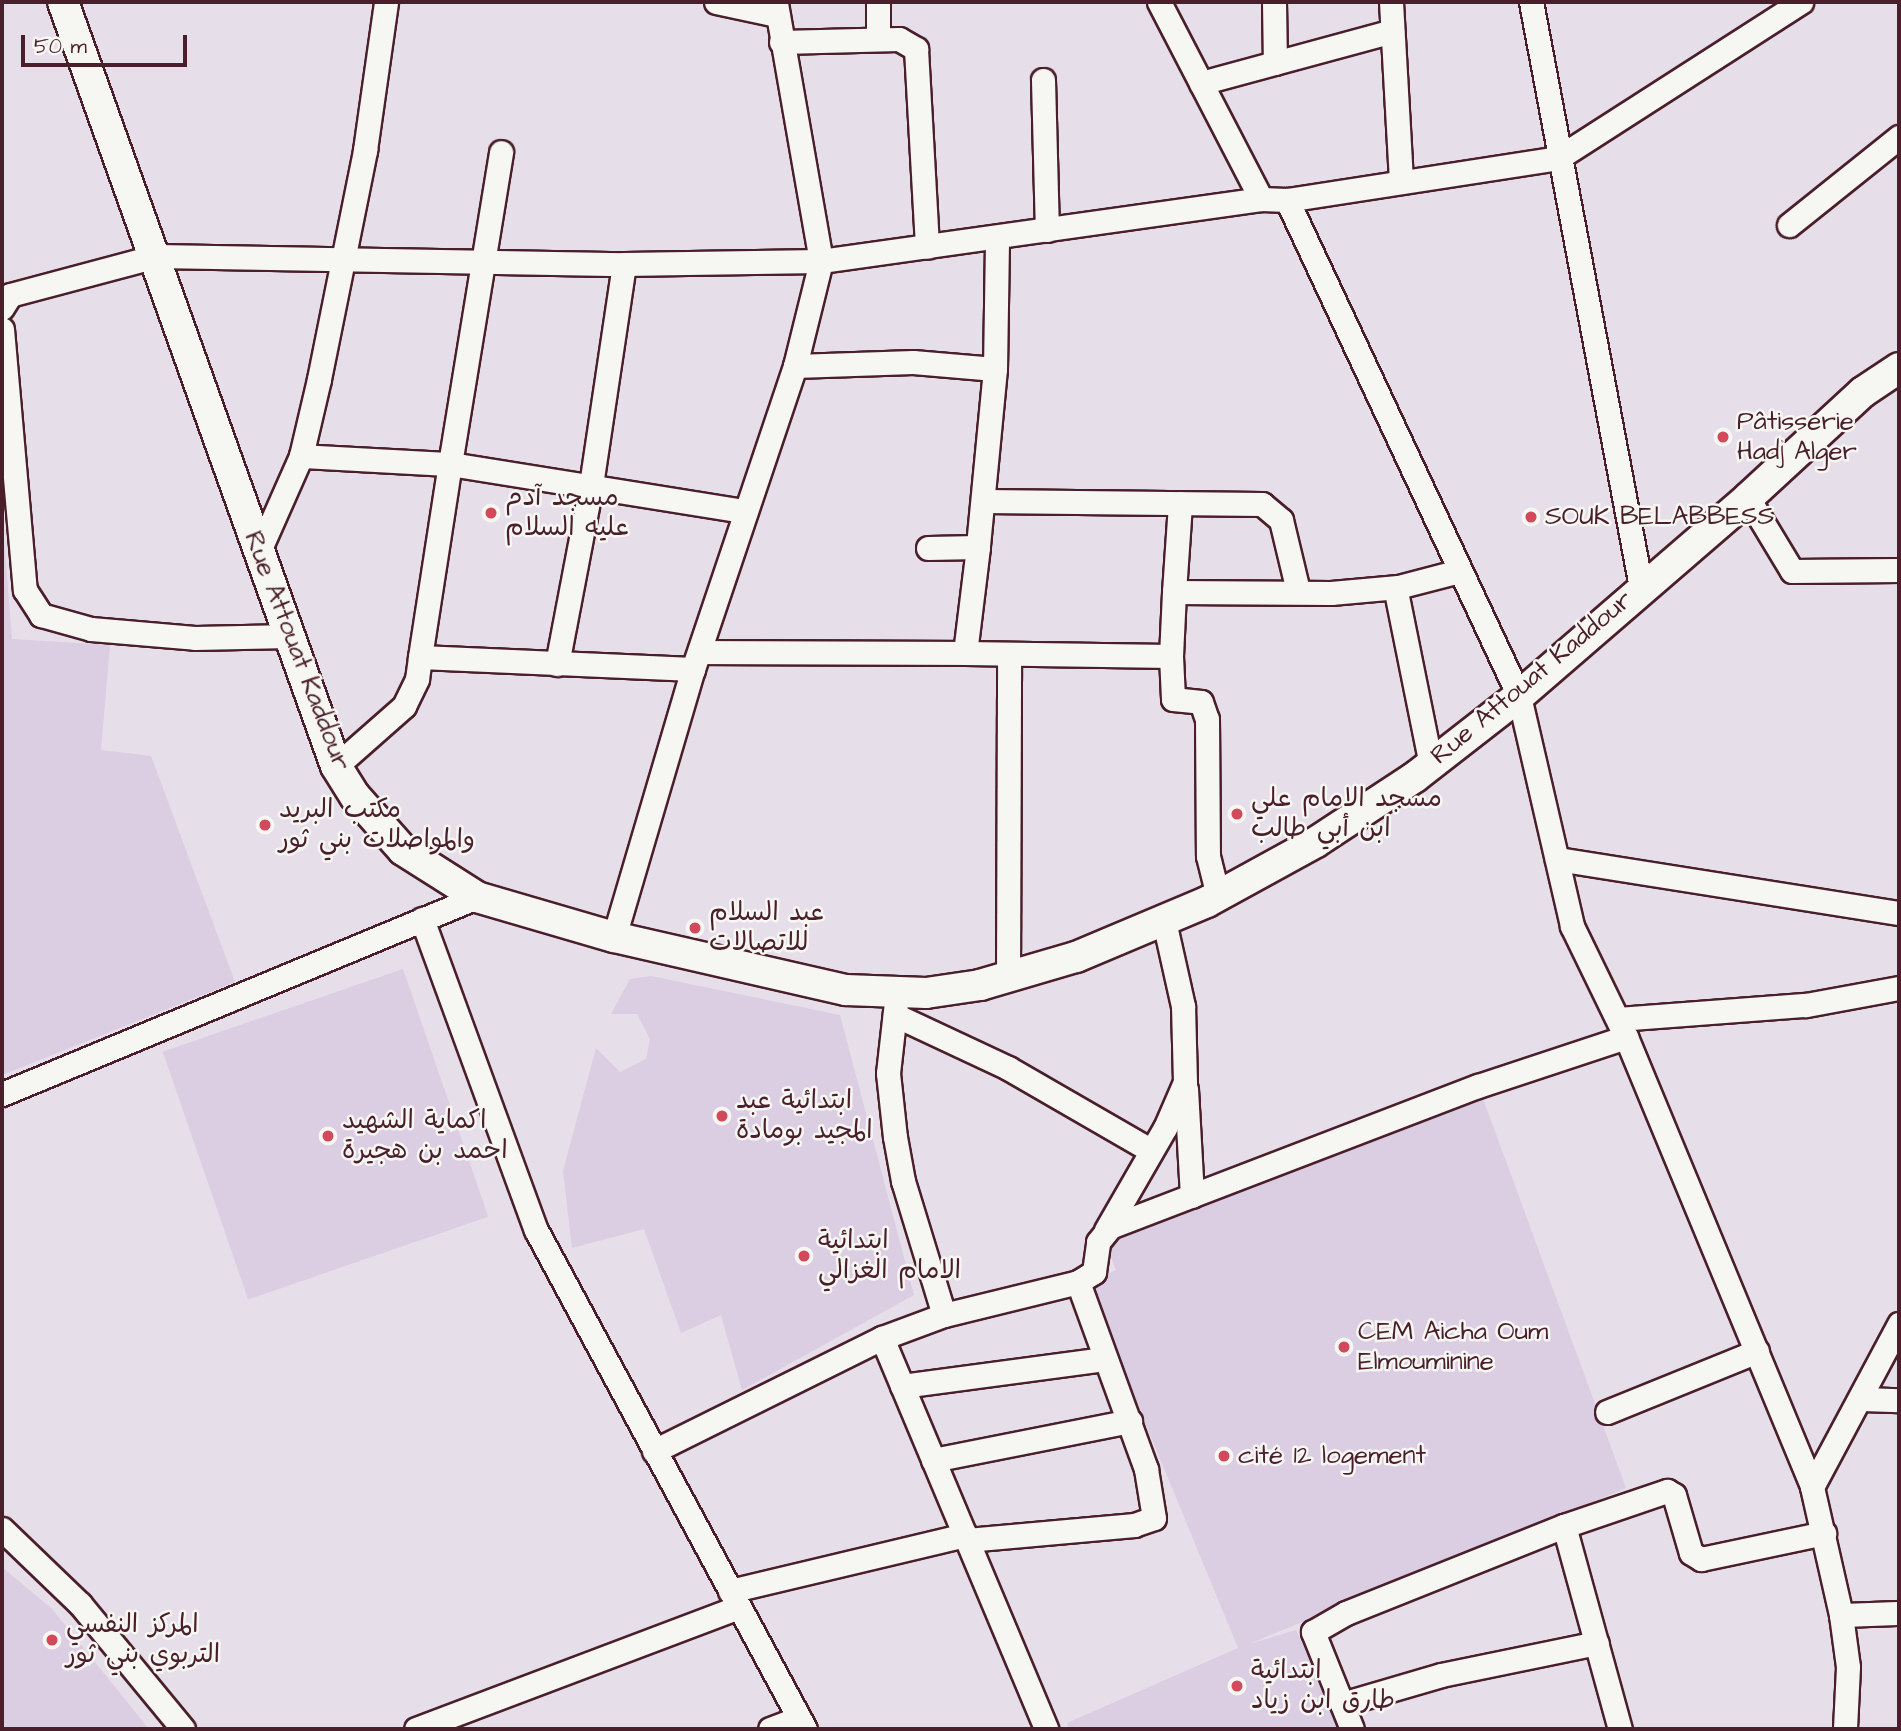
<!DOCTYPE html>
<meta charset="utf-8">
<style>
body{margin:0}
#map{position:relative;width:1901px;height:1731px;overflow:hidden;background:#e6dee9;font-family:"Architects Daughter","Playpen Sans Arabic",sans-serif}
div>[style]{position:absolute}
.built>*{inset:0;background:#dbcde2;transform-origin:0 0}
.roads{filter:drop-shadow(2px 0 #4a1f2b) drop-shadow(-2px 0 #4a1f2b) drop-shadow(0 2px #4a1f2b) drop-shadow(0 -2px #4a1f2b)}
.minor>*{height:23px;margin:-11.5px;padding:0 11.5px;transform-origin:11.5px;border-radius:11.5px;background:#f6f6f2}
.tertiary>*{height:30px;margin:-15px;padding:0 15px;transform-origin:15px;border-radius:15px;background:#f6f6f2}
.dots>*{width:19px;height:19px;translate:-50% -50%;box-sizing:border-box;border:4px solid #f6f6f2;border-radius:50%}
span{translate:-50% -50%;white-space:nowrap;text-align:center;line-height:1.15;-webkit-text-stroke:5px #f6f6f2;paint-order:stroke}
.poi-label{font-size:26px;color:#4a1f2b}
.left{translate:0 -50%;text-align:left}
.street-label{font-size:26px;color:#4a1f2b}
.frame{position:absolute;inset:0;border:4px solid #4a1f2b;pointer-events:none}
.scale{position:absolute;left:21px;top:35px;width:166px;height:32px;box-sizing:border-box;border:4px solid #4a1f2b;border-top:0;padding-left:9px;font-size:21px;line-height:24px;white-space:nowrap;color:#4a1f2b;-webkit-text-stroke:5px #f6f6f2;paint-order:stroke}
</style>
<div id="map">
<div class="built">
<i style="clip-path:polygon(2px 514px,12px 639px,110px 645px,101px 750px,151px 756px,235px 982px,2px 1075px)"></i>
<i style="left:403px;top:969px;width:262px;height:254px;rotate:71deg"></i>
<i style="clip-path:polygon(651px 976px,840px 1015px,914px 1295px,742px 1390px,721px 1315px,681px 1333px,644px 1229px,572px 1248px,563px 1171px,596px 1048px,620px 1072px,646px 1059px,650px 1039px,637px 1014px,611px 1014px,630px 979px)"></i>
<i style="clip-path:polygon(1482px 1096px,1626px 1488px,1249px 1644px,1296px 1630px,1341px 1729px,1069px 1729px,1067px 1723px,1238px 1648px,1088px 1284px,1116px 1270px,1104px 1240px)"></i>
<i style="clip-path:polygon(2px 1567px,52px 1609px,149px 1729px,2px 1729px)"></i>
</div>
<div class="roads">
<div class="minor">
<i style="left:716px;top:2px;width:62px;rotate:12deg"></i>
<i style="left:1159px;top:2px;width:222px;rotate:62.6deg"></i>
<i style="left:1274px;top:2px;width:61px;rotate:89.1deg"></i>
<i style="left:1391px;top:2px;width:180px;rotate:86.8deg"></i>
<i style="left:1531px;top:2px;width:595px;rotate:79.35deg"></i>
<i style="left:878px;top:39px;width:37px;rotate:-90deg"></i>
<i style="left:781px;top:42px;width:118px;rotate:-1.5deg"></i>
<i style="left:899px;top:39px;width:20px;rotate:30deg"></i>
<i style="left:916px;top:49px;width:198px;rotate:86.8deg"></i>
<i style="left:1043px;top:80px;width:150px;rotate:88.5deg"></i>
<i style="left:1201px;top:83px;width:198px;rotate:-15.2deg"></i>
<i style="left:1287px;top:200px;width:548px;rotate:64.93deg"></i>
<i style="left:1519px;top:696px;width:236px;rotate:77deg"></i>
<i style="left:1572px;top:926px;width:123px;rotate:64.1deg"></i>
<i style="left:1626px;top:1037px;width:487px;rotate:67.5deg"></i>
<i style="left:1812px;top:1487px;width:131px;rotate:77.2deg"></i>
<i style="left:1841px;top:1615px;width:52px;rotate:82.3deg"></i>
<i style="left:1848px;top:1667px;width:62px;rotate:92.8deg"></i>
<i style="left:1789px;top:225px;width:141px;rotate:-38.7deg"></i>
<i style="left:2px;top:308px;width:15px;rotate:-58deg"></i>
<i style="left:10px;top:295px;width:152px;rotate:-14.9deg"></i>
<i style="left:157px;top:256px;width:467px;rotate:1deg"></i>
<i style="left:624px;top:264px;width:197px;rotate:-0.9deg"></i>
<i style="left:821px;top:261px;width:444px;rotate:-8deg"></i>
<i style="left:1261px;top:199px;width:26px;rotate:2deg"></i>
<i style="left:1287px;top:200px;width:274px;rotate:-8.8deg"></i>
<i style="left:1558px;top:158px;width:289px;rotate:-32.7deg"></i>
<i style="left:2px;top:329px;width:262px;rotate:85deg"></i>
<i style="left:25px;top:590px;width:30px;rotate:57deg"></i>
<i style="left:41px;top:615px;width:52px;rotate:15.6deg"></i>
<i style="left:91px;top:629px;width:104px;rotate:4.9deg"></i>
<i style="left:195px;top:638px;width:95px;rotate:-1.2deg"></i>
<i style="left:795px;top:366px;width:118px;rotate:-1.9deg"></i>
<i style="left:913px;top:362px;width:82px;rotate:4.9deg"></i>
<i style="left:995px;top:369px;width:179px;rotate:95.5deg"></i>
<i style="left:995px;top:369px;width:132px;rotate:-89.1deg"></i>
<i style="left:301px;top:456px;width:149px;rotate:3.1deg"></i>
<i style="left:450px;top:464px;width:316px;rotate:-80.7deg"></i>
<i style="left:1748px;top:498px;width:85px;rotate:58.9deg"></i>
<i style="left:1792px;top:571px;width:107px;rotate:-0.5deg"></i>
<i style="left:984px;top:501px;width:278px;rotate:0.6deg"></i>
<i style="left:1262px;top:504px;width:25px;rotate:40deg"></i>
<i style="left:1281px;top:520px;width:73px;rotate:76.5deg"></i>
<i style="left:259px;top:551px;width:104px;rotate:-66.1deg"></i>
<i style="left:301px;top:456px;width:79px;rotate:-76.8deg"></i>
<i style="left:319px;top:379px;width:234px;rotate:-78.6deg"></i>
<i style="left:365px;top:150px;width:149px;rotate:-81.9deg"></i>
<i style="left:1174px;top:592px;width:89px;rotate:-86.1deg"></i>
<i style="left:700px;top:652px;width:265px;rotate:0.2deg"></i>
<i style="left:965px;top:653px;width:107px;rotate:-83deg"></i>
<i style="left:978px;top:547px;width:50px;rotate:178.9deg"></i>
<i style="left:965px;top:653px;width:206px;rotate:0.8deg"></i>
<i style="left:1171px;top:656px;width:43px;rotate:87.3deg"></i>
<i style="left:1173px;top:699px;width:28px;rotate:6deg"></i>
<i style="left:1201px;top:702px;width:18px;rotate:71deg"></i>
<i style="left:1207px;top:719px;width:137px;rotate:89.6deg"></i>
<i style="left:1208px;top:856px;width:41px;rotate:76deg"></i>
<i style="left:1171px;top:656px;width:64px;rotate:-87.3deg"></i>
<i style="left:1174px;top:592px;width:157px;rotate:0.4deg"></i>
<i style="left:1331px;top:593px;width:67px;rotate:-5.1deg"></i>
<i style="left:557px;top:664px;width:182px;rotate:-79.2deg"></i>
<i style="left:591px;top:485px;width:223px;rotate:-81.5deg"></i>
<i style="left:693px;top:669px;width:273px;rotate:-177.5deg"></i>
<i style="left:420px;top:657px;width:195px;rotate:-81.2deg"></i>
<i style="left:450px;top:464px;width:299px;rotate:9.1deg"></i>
<i style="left:1431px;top:765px;width:177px;rotate:-101.4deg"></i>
<i style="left:1396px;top:592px;width:5px;rotate:-68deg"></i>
<i style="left:1398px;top:587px;width:63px;rotate:-14.7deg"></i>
<i style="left:336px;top:766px;width:91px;rotate:-41.4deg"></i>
<i style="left:404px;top:706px;width:30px;rotate:-64deg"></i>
<i style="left:417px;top:679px;width:22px;rotate:-82deg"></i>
<i style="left:1557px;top:859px;width:346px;rotate:9deg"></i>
<i style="left:422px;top:919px;width:331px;rotate:69.9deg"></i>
<i style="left:536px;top:1230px;width:567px;rotate:61.67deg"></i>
<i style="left:614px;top:937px;width:279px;rotate:-73.6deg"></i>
<i style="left:693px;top:669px;width:320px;rotate:-71.4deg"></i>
<i style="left:795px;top:366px;width:108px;rotate:-76.1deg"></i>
<i style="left:821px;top:261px;width:263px;rotate:-99.9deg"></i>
<i style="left:1008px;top:976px;width:321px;rotate:-89.8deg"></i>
<i style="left:897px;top:993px;width:81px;rotate:96.4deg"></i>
<i style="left:888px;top:1073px;width:64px;rotate:83.8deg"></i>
<i style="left:895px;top:1137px;width:45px;rotate:79.7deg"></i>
<i style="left:903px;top:1181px;width:140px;rotate:73deg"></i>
<i style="left:895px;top:1015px;width:125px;rotate:25.1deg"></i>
<i style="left:1008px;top:1068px;width:164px;rotate:30deg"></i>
<i style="left:1618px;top:1019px;width:189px;rotate:-4.3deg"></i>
<i style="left:1806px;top:1005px;width:95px;rotate:-10.4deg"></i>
<i style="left:1186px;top:1089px;width:107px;rotate:86.8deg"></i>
<i style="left:2px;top:1094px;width:514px;rotate:-22.53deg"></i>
<i style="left:1106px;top:1230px;width:118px;rotate:-60deg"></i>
<i style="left:1165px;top:1128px;width:50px;rotate:-66.5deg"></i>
<i style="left:1185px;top:1082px;width:76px;rotate:-91.5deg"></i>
<i style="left:1183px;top:1006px;width:87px;rotate:-102.6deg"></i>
<i style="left:882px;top:1338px;width:424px;rotate:67.2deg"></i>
<i style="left:902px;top:1386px;width:204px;rotate:-7.6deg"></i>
<i style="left:1862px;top:1399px;width:37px;rotate:2deg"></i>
<i style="left:1607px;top:1412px;width:162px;rotate:-22.1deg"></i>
<i style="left:654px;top:1451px;width:254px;rotate:-26.4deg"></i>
<i style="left:882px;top:1338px;width:66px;rotate:-20.4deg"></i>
<i style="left:944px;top:1315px;width:138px;rotate:-13.8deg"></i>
<i style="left:1078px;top:1282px;width:19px;rotate:-32deg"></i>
<i style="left:1094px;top:1272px;width:30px;rotate:-82deg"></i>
<i style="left:1098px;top:1242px;width:19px;rotate:-51deg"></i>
<i style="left:1110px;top:1227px;width:394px;rotate:-21deg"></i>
<i style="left:1478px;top:1086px;width:156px;rotate:-18.3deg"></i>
<i style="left:933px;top:1460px;width:201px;rotate:-11.2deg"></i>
<i style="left:1812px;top:1487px;width:185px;rotate:-61.9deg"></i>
<i style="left:1564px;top:1526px;width:211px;rotate:74.6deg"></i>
<i style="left:2px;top:1529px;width:108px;rotate:43.9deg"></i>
<i style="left:80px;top:1604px;width:162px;rotate:50.5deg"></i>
<i style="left:967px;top:1540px;width:168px;rotate:-5.1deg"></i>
<i style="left:1134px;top:1525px;width:21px;rotate:-19deg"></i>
<i style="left:1154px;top:1518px;width:50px;rotate:-99.3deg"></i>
<i style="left:1146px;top:1469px;width:199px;rotate:-110deg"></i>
<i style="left:730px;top:1591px;width:242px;rotate:-13.4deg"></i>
<i style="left:1841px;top:1615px;width:58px;rotate:-2deg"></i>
<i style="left:1342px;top:1704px;width:103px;rotate:-16.3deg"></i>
<i style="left:1441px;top:1675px;width:159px;rotate:-11.6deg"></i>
<i style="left:416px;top:1729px;width:345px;rotate:-20.7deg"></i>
<i style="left:770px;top:1729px;width:31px;rotate:-21deg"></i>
<i style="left:1352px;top:1729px;width:105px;rotate:-111.9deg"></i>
<i style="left:1313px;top:1632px;width:38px;rotate:-30deg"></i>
<i style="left:1346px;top:1613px;width:235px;rotate:-21.8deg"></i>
<i style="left:1564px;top:1526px;width:109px;rotate:-18.8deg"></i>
<i style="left:1667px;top:1491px;width:8px;rotate:30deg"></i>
<i style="left:1674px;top:1495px;width:60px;rotate:73.7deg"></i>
<i style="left:1691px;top:1553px;width:12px;rotate:31deg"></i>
<i style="left:1701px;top:1559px;width:126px;rotate:-11.9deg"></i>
</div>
<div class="tertiary">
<i style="left:63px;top:2px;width:811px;rotate:70.34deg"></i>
<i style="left:336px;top:766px;width:36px;rotate:58deg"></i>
<i style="left:355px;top:796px;width:72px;rotate:48.4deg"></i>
<i style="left:403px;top:850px;width:88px;rotate:32.4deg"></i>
<i style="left:477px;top:897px;width:143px;rotate:16.3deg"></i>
<i style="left:614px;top:937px;width:238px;rotate:12.9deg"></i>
<i style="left:846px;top:990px;width:80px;rotate:2.1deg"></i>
<i style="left:926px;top:993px;width:55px;rotate:-8.4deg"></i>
<i style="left:980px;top:985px;width:100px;rotate:-16.3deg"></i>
<i style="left:1076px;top:957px;width:142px;rotate:-22.8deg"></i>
<i style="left:1207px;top:902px;width:124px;rotate:-28.8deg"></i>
<i style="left:1316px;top:842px;width:118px;rotate:-33.3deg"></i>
<i style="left:1415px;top:777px;width:132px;rotate:-37.9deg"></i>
<i style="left:1519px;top:696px;width:303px;rotate:-40.8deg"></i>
<i style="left:1748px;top:498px;width:156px;rotate:-42.7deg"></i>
<i style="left:1863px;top:392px;width:43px;rotate:-33.7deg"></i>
</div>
</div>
<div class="dots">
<i style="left:1723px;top:437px;background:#d1495b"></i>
<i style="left:491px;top:513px;background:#d1495b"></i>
<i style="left:1531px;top:517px;background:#d1495b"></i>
<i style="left:1237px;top:814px;background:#d1495b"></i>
<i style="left:265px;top:825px;background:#d1495b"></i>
<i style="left:695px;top:928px;background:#d1495b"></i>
<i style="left:722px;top:1116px;background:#d1495b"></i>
<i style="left:328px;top:1136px;background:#d1495b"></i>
<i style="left:804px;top:1256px;background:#d1495b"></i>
<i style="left:1344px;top:1347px;background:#d1495b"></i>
<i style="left:1224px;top:1456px;background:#d1495b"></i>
<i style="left:52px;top:1640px;background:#d1495b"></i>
<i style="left:1237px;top:1686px;background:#d1495b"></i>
</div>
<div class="poi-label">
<span class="left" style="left:1737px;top:437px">Pâtisserie<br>Hadj Alger</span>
<span class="left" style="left:505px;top:513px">مسجد آدم<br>عليه السلام</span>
<span class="left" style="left:1545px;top:517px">SOUK BELABBESS</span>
<span class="left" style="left:1251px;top:814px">مسجد الامام علي<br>ابن أبي طالب</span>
<span class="left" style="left:279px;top:825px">مكتب البريد<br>والمواصلات بني ثور</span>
<span class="left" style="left:709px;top:928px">عبد السلام<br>للاتصالات</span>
<span class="left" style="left:736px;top:1116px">ابتدائية عبد<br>المجيد بومادة</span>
<span class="left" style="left:342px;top:1136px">اكماية الشهيد<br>احمد بن هجيرة</span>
<span class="left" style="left:818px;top:1256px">ابتدائية<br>الامام الغزالي</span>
<span class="left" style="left:1358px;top:1347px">CEM Aicha Oum<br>Elmouminine</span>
<span class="left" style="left:1238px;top:1456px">cité 12 logement</span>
<span class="left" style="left:66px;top:1640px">المركز النفسي<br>التربوي بني ثور</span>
<span class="left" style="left:1251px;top:1686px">ابتدائية<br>طارق ابن زياد</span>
</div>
<div class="street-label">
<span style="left:297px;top:651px;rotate:69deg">Rue Attouat Kaddour</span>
<span style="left:1532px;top:678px;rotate:-40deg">Rue Attouat Kaddour</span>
</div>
<div class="frame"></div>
<div class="scale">50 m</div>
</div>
